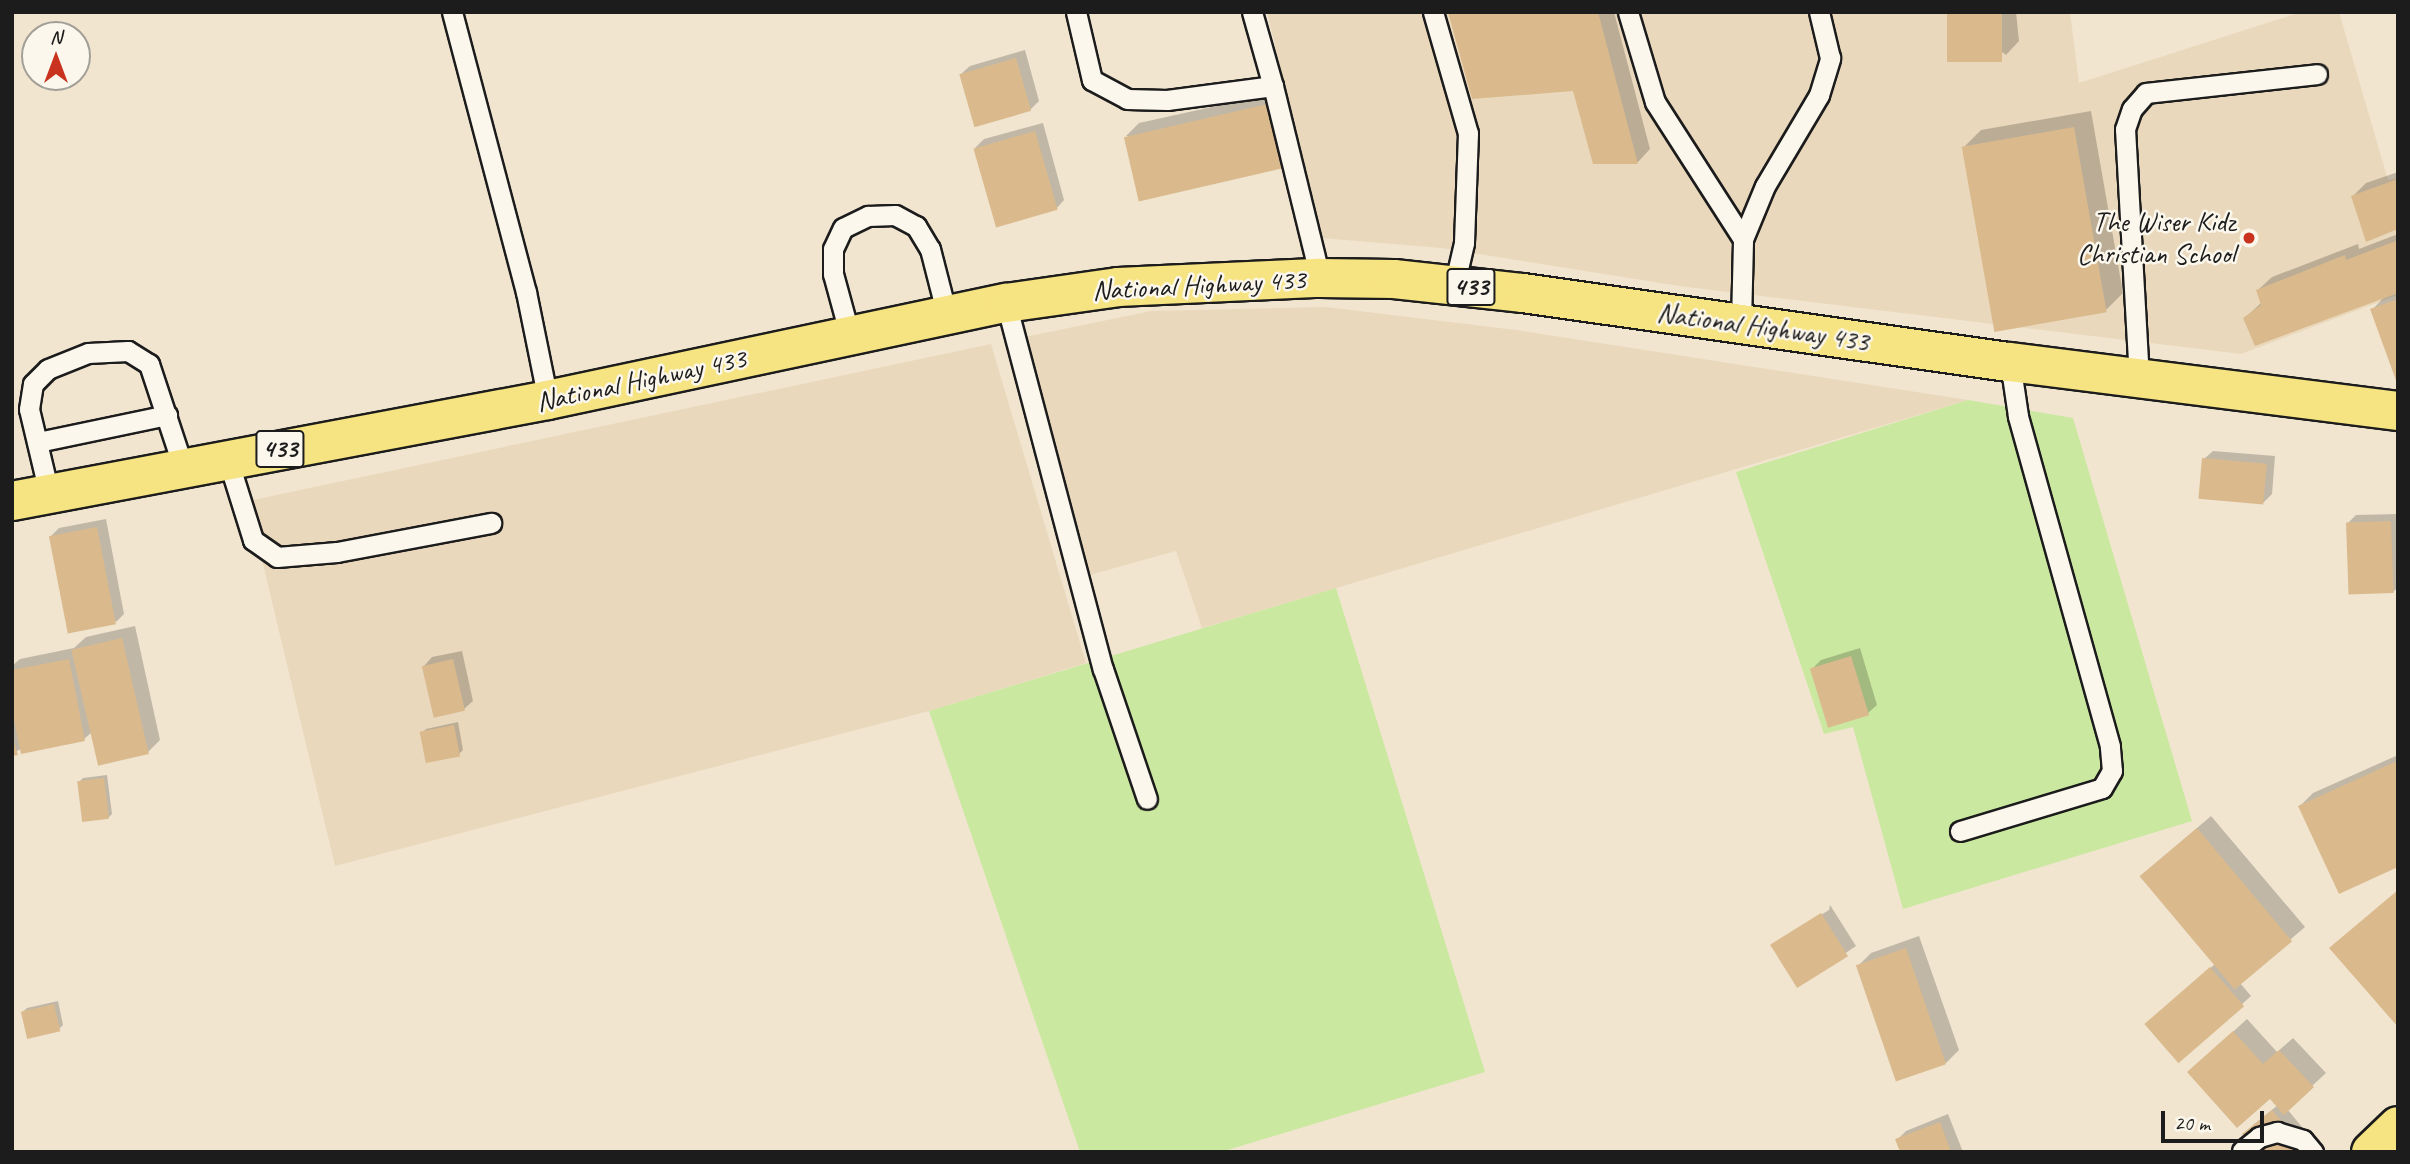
<!DOCTYPE html>
<style>
body{margin:0}
#map{position:relative;width:2410px;height:1164px;overflow:hidden;background:#f1e5d0;font-family:Caveat,sans-serif}
div>[style]{position:absolute}
.built>*{inset:0;background:#ead8bc}
.green>*{inset:0;background:#cbe8a0}
.shadow>*{inset:0;background:#0003}
.building>*{inset:0;background:#daba8d;transform-origin:0 0}
.roads{filter:drop-shadow(2px 0 #1c1c1c) drop-shadow(-2px 0 #1c1c1c) drop-shadow(0 2px #1c1c1c) drop-shadow(0 -2px #1c1c1c)}
.service>*{height:19px;margin:-9.5px;padding:0 9.5px;transform-origin:9.5px;border-radius:9.5px;background:#fbf7ec}
.primary>*{height:38px;margin:-19px;padding:0 19px;transform-origin:19px;border-radius:19px;background:#f6e381}
.trunk>*{height:38px;margin:-19px;padding:0 19px;transform-origin:19px;border-radius:19px;background:#f6e381}
.dots>*{width:19px;height:19px;translate:-50% -50%;box-sizing:border-box;border:4px solid #fbf7ec;border-radius:50%}
span{translate:-50% -50%;white-space:nowrap;text-align:center;line-height:1.15;-webkit-text-stroke:5px #fbf7ec;paint-order:stroke}
.shield-label span{padding:2px 5px;background:#fbf7ec;border:2px solid;border-radius:5px;-webkit-text-stroke-width:0}
.shield-label{font-size:26px;color:#1c1c1c;font-weight:700}
.poi-label{font-size:28px;color:#1c1c1c}
.right{translate:-100% -50%;text-align:right}
.street-label{font-size:28px;color:#1c1c1c}
.frame{position:absolute;inset:0;border:14px solid #1c1c1c;pointer-events:none}
.north{position:absolute;left:21px;top:21px;width:70px;height:70px;box-sizing:border-box;background:#fbf7ec;border:2px solid #a29f99;border-radius:50%;rotate:0deg;font-size:19px;font-weight:700;line-height:28px;text-align:center;color:#1c1c1c}
.north::after{content:'';display:block;margin:auto;width:24px;height:32px;background:#c8321e;clip-path:polygon(50% 0,100% 100%,50% 72%,0 100%)}
.scale{position:absolute;left:2161px;top:1111px;width:103px;height:32px;box-sizing:border-box;border:4px solid #1c1c1c;border-top:0;padding-left:9px;font-size:21px;line-height:24px;white-space:nowrap;color:#1c1c1c;-webkit-text-stroke:5px #fbf7ec;paint-order:stroke}
</style>
<div id="map">
<div class="built">
<i style="clip-path:polygon(1267px 12px,2070px 12px,2079px 83px,2301px 12px,2339px 12px,2388px 180px,2398px 178px,2398px 295px,2241px 354px,1679px 286px,1441px 248px,1321px 238px)"></i>
<i style="clip-path:polygon(1326px 307px,1516px 330px,1968px 400px,1202px 628px,1176px 551px,1086px 576px,1025px 337px,1151px 311px)"></i>
<i style="clip-path:polygon(991px 344px,1086px 663px,929px 711px,335px 866px,248px 501px)"></i>
</div>
<div class="green">
<i style="clip-path:polygon(1968px 400px,2073px 418px,2192px 821px,1903px 909px,1853px 727px,1824px 734px,1736px 472px)"></i>
<i style="clip-path:polygon(1336px 588px,1485px 1072px,1221px 1152px,1080px 1152px,929px 711px)"></i>
</div>
<div class="shadow">
<i style="clip-path:polygon(1450px 12px,1614px 12px,1650px 149px,1638px 162px,1594px 163px,1575px 89px)"></i>
<i style="clip-path:polygon(1949px 12px,2016px 12px,2019px 41px,2006px 55px)"></i>
<i style="clip-path:polygon(1025px 50px,1039px 101px,1030px 110px,961px 74px,970px 66px)"></i>
<i style="clip-path:polygon(1285px 91px,1299px 153px,1126px 136px,1139px 123px)"></i>
<i style="clip-path:polygon(2091px 111px,2123px 293px,2106px 310px,1964px 147px,1981px 130px)"></i>
<i style="clip-path:polygon(1043px 123px,1064px 200px,1056px 209px,975px 148px,984px 139px)"></i>
<i style="clip-path:polygon(2398px 172px,2398px 227px,2353px 196px,2366px 183px)"></i>
<i style="clip-path:polygon(2398px 234px,2398px 379px,2373px 309px,2385px 296px,2245px 318px,2262px 302px,2258px 290px,2272px 277px,2358px 244px,2359px 249px)"></i>
<i style="clip-path:polygon(2213px 451px,2275px 456px,2272px 494px,2263px 503px,2204px 459px)"></i>
<i style="clip-path:polygon(2398px 514px,2398px 587px,2393px 592px,2348px 523px,2356px 515px)"></i>
<i style="clip-path:polygon(106px 519px,124px 614px,116px 622px,51px 536px,59px 528px)"></i>
<i style="clip-path:polygon(135px 626px,160px 740px,147px 753px,91px 733px,84px 739px,22px 748px,12px 754px,12px 666px,20px 659px,74px 648px,86px 637px)"></i>
<i style="clip-path:polygon(1860px 648px,1877px 705px,1868px 713px,1812px 669px,1821px 660px)"></i>
<i style="clip-path:polygon(462px 651px,473px 701px,464px 709px,424px 666px,432px 657px)"></i>
<i style="clip-path:polygon(458px 722px,463px 750px,459px 754px,422px 733px,426px 729px)"></i>
<i style="clip-path:polygon(2398px 755px,2398px 865px,2300px 806px,2313px 793px)"></i>
<i style="clip-path:polygon(107px 775px,112px 814px,108px 818px,79px 782px,83px 778px)"></i>
<i style="clip-path:polygon(2211px 816px,2305px 927px,2240px 983px,2251px 996px,2179px 1061px,2156px 1016px,2215px 964px,2141px 876px)"></i>
<i style="clip-path:polygon(1830px 905px,1856px 946px,1798px 985px,1772px 945px,1829px 910px)"></i>
<i style="clip-path:polygon(1919px 936px,1959px 1050px,1946px 1063px,1858px 966px,1871px 953px)"></i>
<i style="clip-path:polygon(58px 1001px,63px 1025px,59px 1029px,23px 1012px,27px 1008px)"></i>
<i style="clip-path:polygon(2247px 1019px,2277px 1052px,2293px 1038px,2326px 1073px,2287px 1109px,2312px 1139px,2253px 1125px,2278px 1105px,2270px 1097px,2202px 1060px)"></i>
<i style="clip-path:polygon(1948px 1114px,1963px 1152px,1902px 1152px,1897px 1140px,1906px 1131px)"></i>
</div>
<div class="building">
<i style="clip-path:polygon(1448px 12px,1598px 12px,1638px 164px,1593px 164px,1573px 91px,1472px 99px)"></i>
<i style="left:1947px;top:12px;width:55px;height:50px"></i>
<i style="left:1016px;top:58px;width:55px;height:59px;rotate:74deg"></i>
<i style="left:1272px;top:103px;width:66px;height:152px;rotate:77deg"></i>
<i style="left:2074px;top:127px;width:188px;height:114px;rotate:80deg"></i>
<i style="left:1035px;top:131px;width:82px;height:64px;rotate:74deg"></i>
<i style="clip-path:polygon(2398px 179px,2398px 229px,2366px 242px,2351px 196px)"></i>
<i style="clip-path:polygon(2396px 241px,2398px 293px,2255px 346px,2243px 318px,2261px 305px,2256px 290px,2345px 255px,2346px 260px)"></i>
<i style="clip-path:polygon(2398px 299px,2398px 383px,2397px 383px,2370px 309px)"></i>
<i style="left:2202px;top:458px;width:65px;height:41px;rotate:5deg"></i>
<i style="left:2391px;top:521px;width:72px;height:45px;rotate:88deg"></i>
<i style="left:97px;top:527px;width:99px;height:49px;rotate:79deg"></i>
<i style="left:122px;top:638px;width:119px;height:52px;rotate:77deg"></i>
<i style="left:1851px;top:656px;width:62px;height:43px;rotate:73deg"></i>
<i style="clip-path:polygon(69px 659px,85px 741px,21px 754px,12px 710px,12px 670px)"></i>
<i style="left:453px;top:659px;width:53px;height:32px;rotate:77deg"></i>
<i style="left:454px;top:725px;width:32px;height:35px;rotate:79deg"></i>
<i style="clip-path:polygon(12px 736px,18px 755px,12px 756px)"></i>
<i style="clip-path:polygon(2397px 761px,2398px 867px,2339px 894px,2298px 806px)"></i>
<i style="left:104px;top:778px;width:41px;height:27px;rotate:83deg"></i>
<i style="left:2197px;top:828px;width:148px;height:75px;rotate:50deg"></i>
<i style="clip-path:polygon(2398px 890px,2398px 1027px,2329px 948px)"></i>
<i style="left:1821px;top:913px;width:51px;height:60px;rotate:58deg"></i>
<i style="left:1906px;top:948px;width:123px;height:53px;rotate:71deg"></i>
<i style="left:2210px;top:967px;width:52px;height:87px;rotate:49deg"></i>
<i style="left:54px;top:1004px;width:28px;height:34px;rotate:77deg"></i>
<i style="clip-path:polygon(2233px 1031px,2263px 1064px,2279px 1050px,2314px 1087px,2284px 1115px,2270px 1099px,2237px 1128px,2187px 1072px)"></i>
<i style="clip-path:polygon(2272px 1110px,2305px 1149px,2301px 1152px,2258px 1152px,2242px 1134px)"></i>
<i style="clip-path:polygon(1940px 1122px,1951px 1152px,1900px 1152px,1895px 1139px)"></i>
</div>
<div class="roads">
<div class="service">
<i style="left:452px;top:12px;width:290px;rotate:75.2deg"></i>
<i style="left:526px;top:292px;width:110px;rotate:78.5deg"></i>
<i style="left:1076px;top:12px;width:70px;rotate:76.8deg"></i>
<i style="left:1092px;top:80px;width:40px;rotate:28deg"></i>
<i style="left:1127px;top:99px;width:40px;rotate:1.4deg"></i>
<i style="left:1167px;top:100px;width:107px;rotate:-7.5deg"></i>
<i style="left:1252px;top:12px;width:77px;rotate:74.2deg"></i>
<i style="left:1273px;top:86px;width:198px;rotate:76.2deg"></i>
<i style="left:1433px;top:12px;width:126px;rotate:73.9deg"></i>
<i style="left:1468px;top:133px;width:110px;rotate:92.1deg"></i>
<i style="left:1464px;top:243px;width:44px;rotate:103.1deg"></i>
<i style="left:1628px;top:12px;width:94px;rotate:73.3deg"></i>
<i style="left:1655px;top:102px;width:163px;rotate:57.3deg"></i>
<i style="left:1006px;top:303px;width:379px;rotate:75.2deg"></i>
<i style="left:1103px;top:669px;width:137px;rotate:71.3deg"></i>
<i style="left:1741px;top:323px;width:84px;rotate:-88.6deg"></i>
<i style="left:1743px;top:239px;width:57px;rotate:-67.5deg"></i>
<i style="left:1765px;top:186px;width:106px;rotate:-59.3deg"></i>
<i style="left:1819px;top:95px;width:39px;rotate:-73deg"></i>
<i style="left:1830px;top:58px;width:47px;rotate:-103.4deg"></i>
<i style="left:850px;top:336px;width:64px;rotate:-105.3deg"></i>
<i style="left:833px;top:274px;width:25px;rotate:-90deg"></i>
<i style="left:833px;top:249px;width:23px;rotate:-65deg"></i>
<i style="left:843px;top:228px;width:28px;rotate:-26deg"></i>
<i style="left:868px;top:216px;width:27px;rotate:-2deg"></i>
<i style="left:895px;top:215px;width:24px;rotate:28deg"></i>
<i style="left:916px;top:226px;width:27px;rotate:59deg"></i>
<i style="left:930px;top:249px;width:68px;rotate:75.6deg"></i>
<i style="left:2139px;top:379px;width:250px;rotate:-93.2deg"></i>
<i style="left:2125px;top:129px;width:21px;rotate:-71deg"></i>
<i style="left:2132px;top:109px;width:21px;rotate:-49deg"></i>
<i style="left:2146px;top:93px;width:172px;rotate:-6.3deg"></i>
<i style="left:38px;top:442px;width:132px;rotate:-11.8deg"></i>
<i style="left:228px;top:460px;width:84px;rotate:72.6deg"></i>
<i style="left:253px;top:540px;width:29px;rotate:35deg"></i>
<i style="left:277px;top:557px;width:60px;rotate:-4.8deg"></i>
<i style="left:337px;top:552px;width:157px;rotate:-10.7deg"></i>
<i style="left:49px;top:493px;width:86px;rotate:-103.4deg"></i>
<i style="left:29px;top:409px;width:25px;rotate:-81deg"></i>
<i style="left:33px;top:384px;width:21px;rotate:-45deg"></i>
<i style="left:48px;top:369px;width:43px;rotate:-21.8deg"></i>
<i style="left:88px;top:353px;width:40px;rotate:-2.9deg"></i>
<i style="left:128px;top:351px;width:25px;rotate:32deg"></i>
<i style="left:149px;top:364px;width:108px;rotate:71.7deg"></i>
<i style="left:1960px;top:831px;width:148px;rotate:-16.8deg"></i>
<i style="left:2102px;top:788px;width:20px;rotate:-60deg"></i>
<i style="left:2112px;top:771px;width:25px;rotate:-95deg"></i>
<i style="left:2110px;top:746px;width:343px;rotate:-105.6deg"></i>
<i style="left:2018px;top:416px;width:55px;rotate:-98.4deg"></i>
<i style="left:2242px;top:1151px;width:22px;rotate:-39deg"></i>
<i style="left:2259px;top:1137px;width:19px;rotate:-16deg"></i>
<i style="left:2277px;top:1132px;width:27px;rotate:17deg"></i>
<i style="left:2303px;top:1140px;width:16px;rotate:50deg"></i>
</div>
<div class="primary">
<i style="left:12px;top:501px;width:545px;rotate:-10.67deg"></i>
<i style="left:548px;top:400px;width:468px;rotate:-12deg"></i>
<i style="left:1006px;top:303px;width:113px;rotate:-8.1deg"></i>
<i style="left:1118px;top:287px;width:202px;rotate:-2.6deg"></i>
<i style="left:1320px;top:278px;width:74px;rotate:0.8deg"></i>
<i style="left:1394px;top:279px;width:130px;rotate:6.2deg"></i>
<i style="left:1523px;top:293px;width:492px;rotate:8.1deg"></i>
<i style="left:2010px;top:362px;width:391px;rotate:7.2deg"></i>
</div>
<div class="trunk">
<i style="left:2371px;top:1152px;width:37px;rotate:-44deg"></i>
</div>
</div>
<div class="dots">
<i style="left:2249px;top:238px;background:#c8321e"></i>
</div>
<div class="shield-label">
<span style="left:1471px;top:287px">433</span>
<span style="left:280px;top:449px">433</span>
</div>
<div class="poi-label">
<span class="right" style="left:2235px;top:238px">The Wiser Kidz<br>Christian School</span>
</div>
<div class="street-label">
<span style="left:1199px;top:285px;rotate:-3deg">National Highway 433</span>
<span style="left:1763px;top:327px;rotate:8deg">National Highway 433</span>
<span style="left:641px;top:380px;rotate:-12deg">National Highway 433</span>
</div>
<div class="frame"></div>
<div class="north">N</div>
<div class="scale">20 m</div>
</div>
